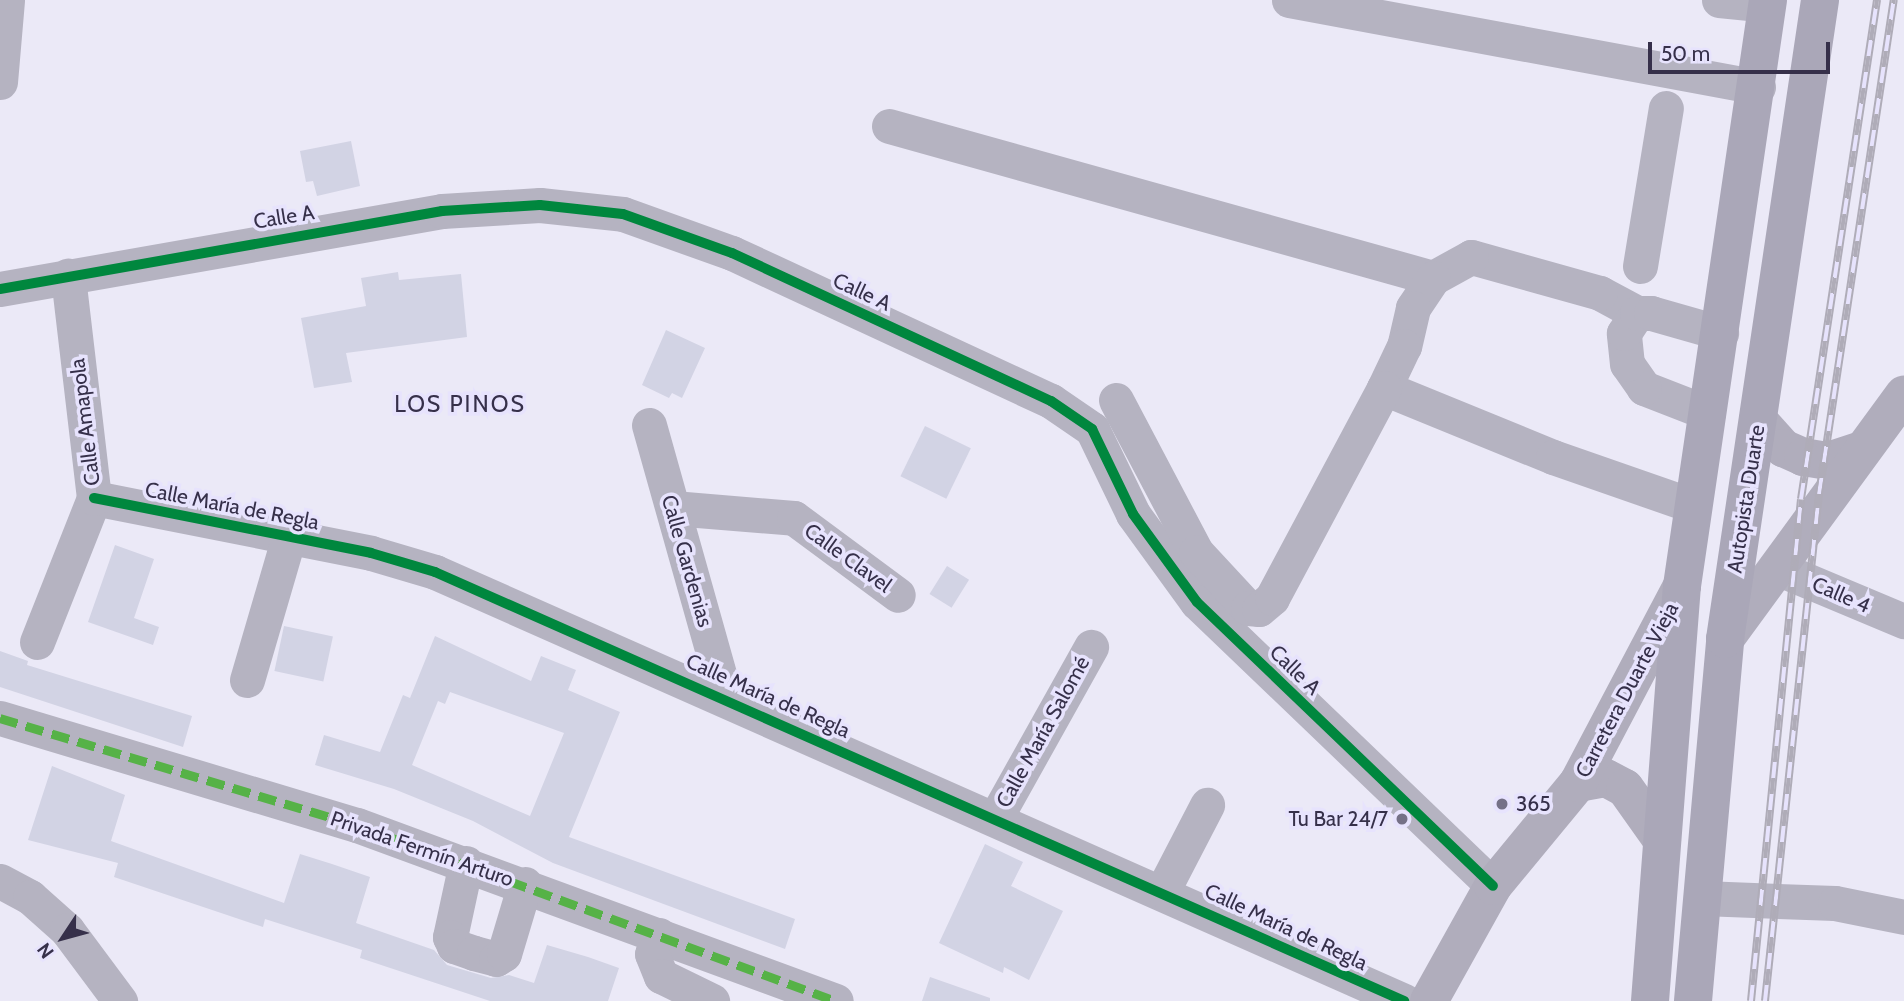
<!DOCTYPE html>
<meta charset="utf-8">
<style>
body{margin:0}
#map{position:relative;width:1904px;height:1001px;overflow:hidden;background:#ebe9f7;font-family:Cabin,sans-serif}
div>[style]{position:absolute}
.building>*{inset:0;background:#d2d3e4;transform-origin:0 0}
.minor>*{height:35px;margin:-17.5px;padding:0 17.5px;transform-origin:17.5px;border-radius:17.5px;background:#b5b3c1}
.major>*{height:38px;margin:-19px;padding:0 19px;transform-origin:19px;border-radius:19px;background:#b0adbc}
.highway>*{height:38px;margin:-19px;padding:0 19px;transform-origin:19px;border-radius:19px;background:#aaa7b8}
.rail>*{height:8px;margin-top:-4px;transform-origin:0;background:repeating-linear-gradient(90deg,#e7e3fd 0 16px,#afacb8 0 32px);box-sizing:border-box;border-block:2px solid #afacb8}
.quiet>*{height:9px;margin-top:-4.5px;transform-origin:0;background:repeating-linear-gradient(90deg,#56b247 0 18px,transparent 0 27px)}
.cycleway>*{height:10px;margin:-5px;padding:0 5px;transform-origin:5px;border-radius:5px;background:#00873e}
.dots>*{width:19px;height:19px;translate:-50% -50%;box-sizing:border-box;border:4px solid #e7e3fd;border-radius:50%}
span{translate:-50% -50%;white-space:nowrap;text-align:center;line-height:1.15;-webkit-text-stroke:7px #e7e3fd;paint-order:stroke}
.street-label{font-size:21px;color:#36304a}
.poi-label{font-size:21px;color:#36304a}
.left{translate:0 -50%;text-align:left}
.right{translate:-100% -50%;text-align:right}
.neighbourhood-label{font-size:23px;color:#36304a;letter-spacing:2px}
.north{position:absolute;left:28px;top:903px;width:70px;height:70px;-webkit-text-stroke:5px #e7e3fd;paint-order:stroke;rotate:234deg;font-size:19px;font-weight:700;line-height:28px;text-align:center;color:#36304a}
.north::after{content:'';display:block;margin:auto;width:24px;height:32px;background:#36304a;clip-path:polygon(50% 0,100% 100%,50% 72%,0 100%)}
.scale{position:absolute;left:1648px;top:42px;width:182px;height:32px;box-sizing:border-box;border:4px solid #36304a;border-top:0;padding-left:9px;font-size:21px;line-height:24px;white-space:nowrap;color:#36304a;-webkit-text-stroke:5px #e7e3fd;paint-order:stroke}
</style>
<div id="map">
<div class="building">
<i style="clip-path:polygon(351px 141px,360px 186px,317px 196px,313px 181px,306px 182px,300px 151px)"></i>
<i style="clip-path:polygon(398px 272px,399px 280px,461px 274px,467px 337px,346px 353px,352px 382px,314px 388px,301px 318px,366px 306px,361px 278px)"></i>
<i style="clip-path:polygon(666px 330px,705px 348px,682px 398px,672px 393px,669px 398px,642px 385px)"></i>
<i style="left:925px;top:426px;width:51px;height:56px;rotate:26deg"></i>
<i style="clip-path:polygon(115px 545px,154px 559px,134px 618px,159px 627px,153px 645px,88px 622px)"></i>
<i style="left:947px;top:566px;width:26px;height:33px;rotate:32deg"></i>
<i style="left:284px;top:626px;width:50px;height:46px;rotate:12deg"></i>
<i style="clip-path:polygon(evenodd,435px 636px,531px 681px,541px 656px,576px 670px,568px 690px,620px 712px,569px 837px,795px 919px,785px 949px,553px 863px,473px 821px,394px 789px,315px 765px,324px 735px,380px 752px,403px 695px,410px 698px,435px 636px,450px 692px,564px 733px,530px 816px,412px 765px,438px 701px,445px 704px,450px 692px)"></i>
<i style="clip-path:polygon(0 651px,28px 661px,27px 665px,192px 716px,183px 747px,0 687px)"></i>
<i style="clip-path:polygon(52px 766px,125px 795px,111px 841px,284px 903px,300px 854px,332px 864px,370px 877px,356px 923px,434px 950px,447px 965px,491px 978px,509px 975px,534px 983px,547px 945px,588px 957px,619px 968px,608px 1001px,490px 1001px,360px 958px,362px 950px,265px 919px,263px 927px,114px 877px,118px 863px,28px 840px)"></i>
<i style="clip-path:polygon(985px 844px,1023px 862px,1011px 886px,1063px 911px,1029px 980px,1004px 967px,1003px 973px,939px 943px)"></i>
<i style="clip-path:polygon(930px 977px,990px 998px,990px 1001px,922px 1001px)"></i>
</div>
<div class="minor">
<i style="left:1289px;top:0;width:477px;rotate:10.5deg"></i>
<i style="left:1719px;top:0;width:48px;rotate:5.9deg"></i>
<i style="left:0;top:82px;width:82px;rotate:-85.1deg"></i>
<i style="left:889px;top:126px;width:565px;rotate:15.61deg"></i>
<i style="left:1640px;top:266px;width:160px;rotate:-80.7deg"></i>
<i style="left:0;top:289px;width:449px;rotate:-10deg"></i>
<i style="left:442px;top:211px;width:98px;rotate:-3.5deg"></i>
<i style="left:540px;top:205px;width:83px;rotate:6.2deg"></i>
<i style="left:623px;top:214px;width:116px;rotate:19.7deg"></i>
<i style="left:732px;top:253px;width:352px;rotate:24.9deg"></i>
<i style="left:1051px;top:401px;width:50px;rotate:34.3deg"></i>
<i style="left:1092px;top:429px;width:94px;rotate:64.2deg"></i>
<i style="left:1133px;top:514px;width:109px;rotate:54deg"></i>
<i style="left:1197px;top:602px;width:410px;rotate:43.8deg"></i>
<i style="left:1637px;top:313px;width:42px;rotate:-151.6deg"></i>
<i style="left:1600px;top:293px;width:134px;rotate:-164.4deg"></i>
<i style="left:1471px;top:257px;width:43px;rotate:151.1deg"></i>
<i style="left:1433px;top:278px;width:36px;rotate:124deg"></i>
<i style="left:1413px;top:308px;width:39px;rotate:103deg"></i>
<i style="left:1404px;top:346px;width:47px;rotate:115.5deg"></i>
<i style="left:1384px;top:388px;width:183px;rotate:22.2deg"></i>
<i style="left:1553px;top:457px;width:149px;rotate:19.2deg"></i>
<i style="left:1116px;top:400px;width:172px;rotate:62.2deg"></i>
<i style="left:1196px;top:552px;width:76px;rotate:47.1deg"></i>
<i style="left:1248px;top:608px;width:11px;rotate:5deg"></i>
<i style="left:1259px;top:609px;width:17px;rotate:-40deg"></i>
<i style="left:1272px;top:598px;width:238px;rotate:-61.9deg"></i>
<i style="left:1708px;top:413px;width:69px;rotate:-158.7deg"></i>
<i style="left:1644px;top:388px;width:29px;rotate:-125deg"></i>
<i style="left:1627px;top:364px;width:31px;rotate:-96deg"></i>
<i style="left:1624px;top:333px;width:24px;rotate:-57deg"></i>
<i style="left:1637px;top:313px;width:14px"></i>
<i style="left:1651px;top:313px;width:73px;rotate:15.9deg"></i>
<i style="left:649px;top:425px;width:281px;rotate:74.3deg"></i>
<i style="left:94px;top:498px;width:282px;rotate:11.2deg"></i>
<i style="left:371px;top:553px;width:67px;rotate:16.5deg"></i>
<i style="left:435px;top:572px;width:1060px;rotate:23.88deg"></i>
<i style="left:673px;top:508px;width:121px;rotate:4.7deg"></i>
<i style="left:794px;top:518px;width:129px;rotate:36.5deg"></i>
<i style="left:1777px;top:568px;width:138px;rotate:22.7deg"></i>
<i style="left:37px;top:642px;width:155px;rotate:-68.4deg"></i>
<i style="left:94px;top:498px;width:224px;rotate:-96.7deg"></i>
<i style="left:247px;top:680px;width:150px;rotate:-73.7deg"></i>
<i style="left:0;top:718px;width:373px;rotate:16.7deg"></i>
<i style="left:357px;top:825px;width:510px;rotate:20.17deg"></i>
<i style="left:996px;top:817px;width:195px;rotate:-60.8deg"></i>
<i style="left:466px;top:863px;width:76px;rotate:102.2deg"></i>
<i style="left:450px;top:937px;width:10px;rotate:66deg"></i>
<i style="left:454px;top:946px;width:21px;rotate:19deg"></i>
<i style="left:474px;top:953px;width:23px;rotate:15deg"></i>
<i style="left:496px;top:959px;width:9px;rotate:-32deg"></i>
<i style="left:504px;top:954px;width:73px;rotate:-73.3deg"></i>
<i style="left:0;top:881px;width:34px;rotate:28deg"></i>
<i style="left:30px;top:897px;width:50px;rotate:41.7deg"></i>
<i style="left:67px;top:930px;width:89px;rotate:53.3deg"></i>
<i style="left:1163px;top:890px;width:96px;rotate:-62.6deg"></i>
<i style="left:1702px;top:898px;width:133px;rotate:2.2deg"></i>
<i style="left:1835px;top:903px;width:70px;rotate:11.5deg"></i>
<i style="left:659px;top:935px;width:20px;rotate:110deg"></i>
<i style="left:652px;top:954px;width:24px;rotate:68deg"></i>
<i style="left:661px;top:976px;width:57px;rotate:26.1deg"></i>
</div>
<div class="major">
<i style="left:1758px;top:420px;width:38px;rotate:48deg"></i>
<i style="left:1783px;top:448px;width:22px;rotate:24deg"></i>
<i style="left:1803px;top:457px;width:25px;rotate:9deg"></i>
<i style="left:1828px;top:461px;width:36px;rotate:-18deg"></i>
<i style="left:1725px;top:639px;width:303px;rotate:-53.8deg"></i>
<i style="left:1578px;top:783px;width:28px;rotate:-10deg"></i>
<i style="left:1606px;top:778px;width:21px;rotate:28deg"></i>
<i style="left:1625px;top:788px;width:64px;rotate:54.6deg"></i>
<i style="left:1429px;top:1001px;width:132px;rotate:-60.9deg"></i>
<i style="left:1493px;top:886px;width:134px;rotate:-50.5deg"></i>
<i style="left:1578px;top:783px;width:223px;rotate:-62.2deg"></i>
</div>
<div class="highway">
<i style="left:1650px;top:1001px;width:416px;rotate:-85.6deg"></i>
<i style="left:1682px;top:586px;width:592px;rotate:-81.65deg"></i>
<i style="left:1693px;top:1001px;width:363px;rotate:-84.9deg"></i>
<i style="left:1725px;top:639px;width:646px;rotate:-81.54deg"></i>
</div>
<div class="rail">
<i style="left:1751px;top:1001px;width:504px;rotate:-84.31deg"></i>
<i style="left:1801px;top:499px;width:505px;rotate:-81.34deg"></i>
<i style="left:1765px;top:1001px;width:510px;rotate:-83.92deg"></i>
<i style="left:1819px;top:494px;width:500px;rotate:-81.4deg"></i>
</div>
<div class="quiet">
<i style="left:0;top:718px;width:373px;rotate:16.7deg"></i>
<i style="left:357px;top:825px;width:510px;rotate:20.17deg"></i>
</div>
<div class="cycleway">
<i style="left:0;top:289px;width:449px;rotate:-10deg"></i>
<i style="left:442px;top:211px;width:98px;rotate:-3.5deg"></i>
<i style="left:540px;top:205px;width:83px;rotate:6.2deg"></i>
<i style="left:623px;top:214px;width:116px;rotate:19.7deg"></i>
<i style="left:732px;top:253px;width:352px;rotate:24.9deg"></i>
<i style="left:1051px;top:401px;width:50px;rotate:34.3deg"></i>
<i style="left:1092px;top:429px;width:94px;rotate:64.2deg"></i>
<i style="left:1133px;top:514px;width:109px;rotate:54deg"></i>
<i style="left:1197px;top:602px;width:410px;rotate:43.8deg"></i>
<i style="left:94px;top:498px;width:282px;rotate:11.2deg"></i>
<i style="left:371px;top:553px;width:67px;rotate:16.5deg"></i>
<i style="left:435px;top:572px;width:1060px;rotate:23.88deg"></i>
</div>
<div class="dots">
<i style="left:1502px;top:804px;background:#757187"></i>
<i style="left:1402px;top:819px;background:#757187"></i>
</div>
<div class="street-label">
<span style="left:284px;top:217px;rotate:-9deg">Calle A</span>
<span style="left:862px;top:292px;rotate:25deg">Calle A</span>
<span style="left:85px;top:422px;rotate:-97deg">Calle Amapola</span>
<span style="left:1746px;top:499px;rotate:-81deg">Autopista Duarte</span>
<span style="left:232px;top:506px;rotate:11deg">Calle María de Regla</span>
<span style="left:848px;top:558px;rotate:36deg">Calle Clavel</span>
<span style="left:687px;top:561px;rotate:74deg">Calle Gardenias</span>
<span style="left:1841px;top:595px;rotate:23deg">Calle 4</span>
<span style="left:1295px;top:670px;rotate:44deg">Calle A</span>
<span style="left:1627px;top:690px;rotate:-62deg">Carretera Duarte Vieja</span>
<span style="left:768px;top:696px;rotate:24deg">Calle María de Regla</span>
<span style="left:1043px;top:732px;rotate:-61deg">Calle María Salomé</span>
<span style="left:422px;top:849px;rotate:19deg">Privada Fermín Arturo</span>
<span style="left:1286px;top:927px;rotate:25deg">Calle María de Regla</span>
</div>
<div class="poi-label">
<span class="left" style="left:1516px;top:804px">365</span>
<span class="right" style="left:1388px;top:819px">Tu Bar 24/7</span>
</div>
<div class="neighbourhood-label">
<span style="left:460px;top:404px">LOS PINOS</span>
</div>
<div class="north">N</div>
<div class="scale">50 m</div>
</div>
